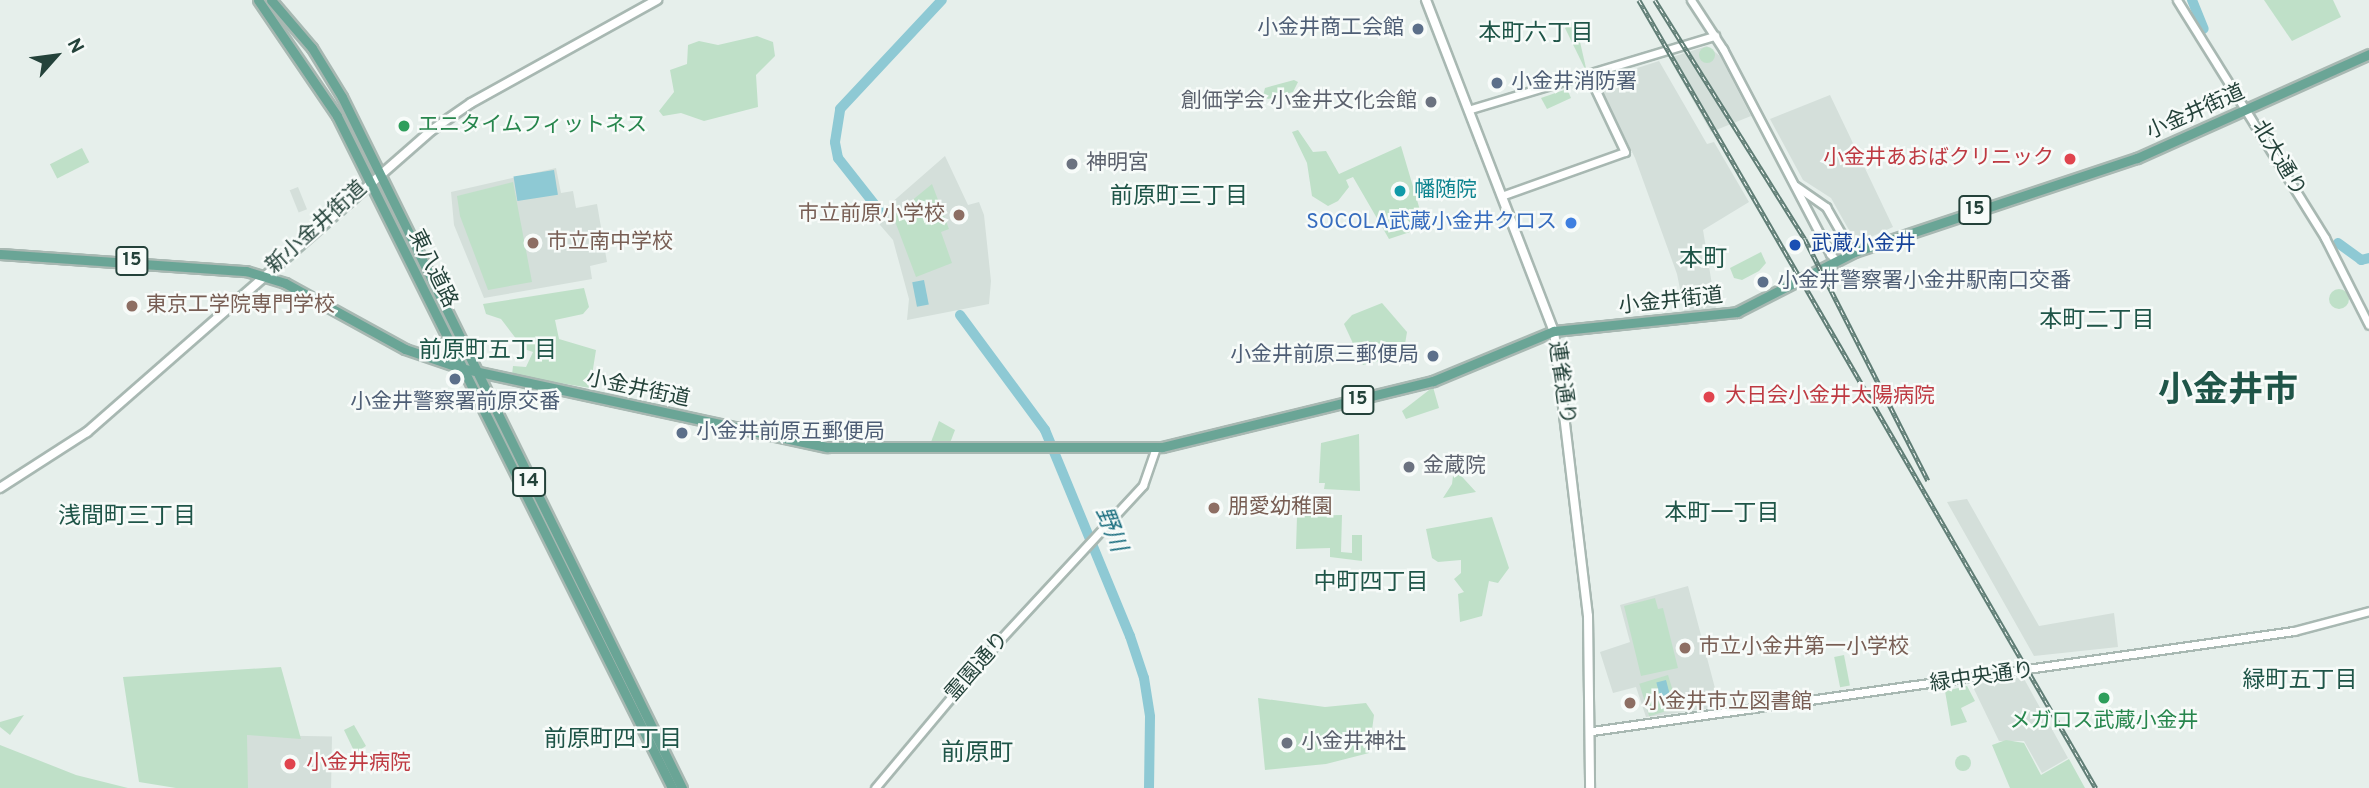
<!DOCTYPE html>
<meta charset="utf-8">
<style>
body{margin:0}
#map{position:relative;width:2369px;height:788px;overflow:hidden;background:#e6efeb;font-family:Overpass,"Noto Sans JP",sans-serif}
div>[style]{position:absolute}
.built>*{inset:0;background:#d4dfda;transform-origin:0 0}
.green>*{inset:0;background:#bfe0c8;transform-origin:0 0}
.round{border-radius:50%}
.water>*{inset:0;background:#8ec9d4;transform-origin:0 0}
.river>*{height:10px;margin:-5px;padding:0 5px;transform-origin:5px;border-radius:5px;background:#8ec9d4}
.roads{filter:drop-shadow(2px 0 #a8b8b2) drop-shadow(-2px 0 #a8b8b2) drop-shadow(0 2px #a8b8b2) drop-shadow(0 -2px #a8b8b2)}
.tertiary>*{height:7px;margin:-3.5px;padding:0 3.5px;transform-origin:3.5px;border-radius:3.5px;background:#fff}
.secondary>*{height:8px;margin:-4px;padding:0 4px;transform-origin:4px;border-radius:4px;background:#fff}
.primary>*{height:9px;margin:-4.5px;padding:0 4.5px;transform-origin:4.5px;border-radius:4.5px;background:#6aa596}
.rail>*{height:4.5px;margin-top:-2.25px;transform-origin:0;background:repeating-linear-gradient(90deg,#f7fbf9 0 5px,#5f7d75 0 10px);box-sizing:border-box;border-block:2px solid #5f7d75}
.dots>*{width:19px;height:19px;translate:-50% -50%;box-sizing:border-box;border:4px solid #f7fbf9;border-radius:50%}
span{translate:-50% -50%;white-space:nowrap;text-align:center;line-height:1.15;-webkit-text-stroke:5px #f7fbf9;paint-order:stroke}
.shield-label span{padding:2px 5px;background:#f7fbf9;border:2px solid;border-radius:5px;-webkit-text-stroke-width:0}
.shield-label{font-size:19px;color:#24423a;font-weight:700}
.service-label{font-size:21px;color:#4e5e75}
.right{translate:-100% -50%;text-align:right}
.left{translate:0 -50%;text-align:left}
.worship-label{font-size:21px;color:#5b616d}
.street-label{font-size:21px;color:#24423a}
.leisure-label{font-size:21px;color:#27864d}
.health-label{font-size:21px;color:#be3a42}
.culture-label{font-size:21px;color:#0d838f}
.education-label{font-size:21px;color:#785e54}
.shop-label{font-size:21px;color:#366cbe}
.transit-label{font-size:21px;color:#164399}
.neighbourhood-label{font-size:23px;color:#1f5548}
.water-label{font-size:23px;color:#1c6f80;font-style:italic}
.quarter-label{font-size:24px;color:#1f5548}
.town-label{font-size:35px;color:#1f5548;font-weight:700}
.north{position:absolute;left:21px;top:21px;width:70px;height:70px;-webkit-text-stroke:5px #f7fbf9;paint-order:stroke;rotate:62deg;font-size:19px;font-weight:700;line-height:28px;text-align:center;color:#24423a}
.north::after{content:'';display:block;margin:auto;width:24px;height:32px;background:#24423a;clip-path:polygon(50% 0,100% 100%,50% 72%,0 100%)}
</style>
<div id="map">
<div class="built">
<i style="clip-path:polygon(1707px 46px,1720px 56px,1751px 116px,1711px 132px,1669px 58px)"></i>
<i style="clip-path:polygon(1659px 61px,1707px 144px,1714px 142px,1749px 202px,1703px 230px,1716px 309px,1685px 314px,1677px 274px,1635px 158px,1597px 81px)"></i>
<i style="clip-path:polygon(1830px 95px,1893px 227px,1862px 241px,1854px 239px,1831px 198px,1803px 180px,1770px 119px)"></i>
<i style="clip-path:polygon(945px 156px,968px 205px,979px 202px,984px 215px,991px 281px,989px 304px,907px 320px,909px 299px,893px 240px,874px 218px)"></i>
<i style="clip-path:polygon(556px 168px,561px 193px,573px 191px,576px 208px,597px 204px,607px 262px,590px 266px,592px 279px,484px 298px,454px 225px,451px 192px)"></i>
<i style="left:298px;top:187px;width:24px;height:9px;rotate:68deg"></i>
<i style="clip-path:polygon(1967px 499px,2039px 626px,2114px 613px,2118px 647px,2034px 656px,1947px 502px)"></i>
<i style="clip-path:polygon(1688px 586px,1720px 707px,1646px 717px,1636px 687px,1613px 693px,1600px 652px,1630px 642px,1620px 605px)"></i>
<i style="clip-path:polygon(2023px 677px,2068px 758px,2042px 773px,2024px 741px,1999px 741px,1972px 685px)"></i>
<i style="left:247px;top:735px;width:85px;height:53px;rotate:1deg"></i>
</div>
<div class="green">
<i style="clip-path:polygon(2264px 0,2333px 0,2341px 17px,2292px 41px)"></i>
<i style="clip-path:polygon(1575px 20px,1586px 68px,1585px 69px,1565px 28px)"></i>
<i style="clip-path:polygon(757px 36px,773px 42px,775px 56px,756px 75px,758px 107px,704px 121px,681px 113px,663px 116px,659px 111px,674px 92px,670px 70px,687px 64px,688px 45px,699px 41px,718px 45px)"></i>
<i class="round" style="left:1699px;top:47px;width:16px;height:16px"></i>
<i style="clip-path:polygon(1294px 80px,1298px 82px,1293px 92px,1268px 99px,1263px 96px,1265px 88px)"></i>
<i style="clip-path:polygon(1567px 89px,1571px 98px,1547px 109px,1541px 98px)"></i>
<i style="clip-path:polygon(1298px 130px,1313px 152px,1326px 151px,1339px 174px,1401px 146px,1425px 227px,1389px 239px,1353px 177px,1346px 180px,1349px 187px,1338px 201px,1328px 206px,1312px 196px,1307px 163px,1292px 132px)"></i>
<i style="left:82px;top:148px;width:16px;height:36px;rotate:63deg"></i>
<i style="clip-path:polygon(513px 182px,532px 282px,488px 290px,460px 216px,457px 196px)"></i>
<i style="clip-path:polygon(932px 184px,949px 229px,941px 232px,952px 263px,916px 277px,893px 216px)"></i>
<i style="clip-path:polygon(1761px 252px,1766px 263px,1759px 271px,1742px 280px,1734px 278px,1730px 268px)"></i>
<i style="clip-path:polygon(584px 288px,589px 307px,583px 314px,555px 320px,559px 339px,596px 350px,590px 388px,512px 375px,513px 366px,526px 367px,533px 352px,524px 349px,501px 319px,486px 314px,483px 304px)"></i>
<i class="round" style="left:2329px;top:289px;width:20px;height:20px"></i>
<i style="clip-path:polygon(1382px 303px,1407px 332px,1404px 350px,1391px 358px,1363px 365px,1344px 324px,1352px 315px)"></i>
<i style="clip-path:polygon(1433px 387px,1439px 408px,1406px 419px,1402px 411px)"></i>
<i style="clip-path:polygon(939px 421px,955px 430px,950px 443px,931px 442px)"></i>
<i style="clip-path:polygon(1359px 434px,1360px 491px,1324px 489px,1325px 483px,1319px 483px,1321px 443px)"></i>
<i style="clip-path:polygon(1454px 468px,1476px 492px,1443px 498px,1452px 484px)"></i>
<i style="clip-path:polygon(1342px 515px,1341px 552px,1352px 553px,1352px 535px,1362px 535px,1362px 561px,1330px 557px,1330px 548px,1296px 549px,1297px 516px)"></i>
<i style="clip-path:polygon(1492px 517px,1509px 568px,1498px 583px,1489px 581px,1482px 616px,1460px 622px,1458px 594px,1464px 592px,1454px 579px,1461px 573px,1461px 560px,1438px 562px,1432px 558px,1426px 529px)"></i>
<i style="clip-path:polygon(1655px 598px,1658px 609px,1663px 608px,1678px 668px,1641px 676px,1624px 606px)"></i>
<i style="left:1844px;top:655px;width:31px;height:10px;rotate:79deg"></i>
<i style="clip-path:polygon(281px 667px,301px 739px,247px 735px,248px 788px,176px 788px,139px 782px,123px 677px)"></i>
<i style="left:1668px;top:675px;width:34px;height:30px;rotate:73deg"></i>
<i style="clip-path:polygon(1967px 686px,1975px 701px,1961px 708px,1967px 722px,1951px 726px,1945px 691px)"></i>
<i style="clip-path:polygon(1258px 698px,1325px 707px,1366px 703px,1374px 715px,1369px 753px,1326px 764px,1265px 770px)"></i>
<i style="clip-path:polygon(24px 715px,10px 735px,0 727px,0 722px)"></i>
<i style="clip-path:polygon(354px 725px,366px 746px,355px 753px,344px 730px)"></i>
<i style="clip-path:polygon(2006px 740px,2024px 743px,2041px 775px,2069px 759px,2085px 788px,2010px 788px,1992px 745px)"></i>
<i style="clip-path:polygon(0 745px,76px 775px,128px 788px,0 788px)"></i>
<i class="round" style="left:1955px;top:755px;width:16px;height:16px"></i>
</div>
<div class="water">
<i style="left:554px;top:170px;width:25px;height:41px;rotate:81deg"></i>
<i style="left:924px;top:280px;width:25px;height:12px;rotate:79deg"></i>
<i style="left:1666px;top:680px;width:23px;height:10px;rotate:75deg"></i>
</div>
<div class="river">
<i style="left:2192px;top:0;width:31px;rotate:68deg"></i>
<i style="left:879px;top:210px;width:66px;rotate:-128.3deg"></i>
<i style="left:838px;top:158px;width:16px;rotate:-101deg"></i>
<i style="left:835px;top:142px;width:33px;rotate:-81deg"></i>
<i style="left:840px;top:109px;width:149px;rotate:-46.9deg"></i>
<i style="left:2338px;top:243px;width:29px;rotate:36deg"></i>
<i style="left:2361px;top:260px;width:8px;rotate:-14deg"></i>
<i style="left:960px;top:315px;width:143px;rotate:53.5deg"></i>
<i style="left:1045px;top:430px;width:223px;rotate:67.6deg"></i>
<i style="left:1130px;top:636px;width:44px;rotate:71.6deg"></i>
<i style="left:1144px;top:678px;width:39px;rotate:81deg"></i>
<i style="left:1150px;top:717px;width:71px;rotate:90.8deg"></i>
</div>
<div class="roads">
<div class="tertiary">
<i style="left:1691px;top:0;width:59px;rotate:56.9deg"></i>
<i style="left:1723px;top:49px;width:231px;rotate:62.4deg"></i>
<i style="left:1830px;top:254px;width:10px;rotate:45deg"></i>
<i style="left:1837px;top:261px;width:14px;rotate:-36deg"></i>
<i style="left:1848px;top:253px;width:8px;rotate:-90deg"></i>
<i style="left:2177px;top:0;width:280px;rotate:58.1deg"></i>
<i style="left:2325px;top:238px;width:97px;rotate:63.2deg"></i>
<i style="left:1471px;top:109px;width:255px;rotate:-16.7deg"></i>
<i style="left:1796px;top:186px;width:37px;rotate:35deg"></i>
<i style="left:1826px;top:207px;width:46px;rotate:60.1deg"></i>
<i style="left:1504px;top:195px;width:128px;rotate:-19.6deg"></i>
<i style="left:1625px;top:152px;width:86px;rotate:-115.4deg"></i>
<i style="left:1592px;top:731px;width:709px;rotate:-8.11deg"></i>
<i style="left:2294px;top:631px;width:78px;rotate:-14.9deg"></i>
<i style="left:875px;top:788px;width:187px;rotate:-50deg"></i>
<i style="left:995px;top:645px;width:218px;rotate:-47.2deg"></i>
<i style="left:1143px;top:485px;width:39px;rotate:-71deg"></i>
</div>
<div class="secondary">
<i style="left:1426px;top:0;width:355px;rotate:68.9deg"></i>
<i style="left:1554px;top:331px;width:287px;rotate:83.2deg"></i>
<i style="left:1588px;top:616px;width:172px;rotate:89.3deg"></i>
<i style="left:0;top:488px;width:103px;rotate:-32.8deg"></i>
<i style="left:87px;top:432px;width:459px;rotate:-41.2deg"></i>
<i style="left:432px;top:130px;width:47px;rotate:-34.7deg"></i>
<i style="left:471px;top:103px;width:213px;rotate:-29deg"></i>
</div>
<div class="primary">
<i style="left:258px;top:0;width:140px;rotate:55.7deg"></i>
<i style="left:337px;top:116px;width:751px;rotate:63.5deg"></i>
<i style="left:271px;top:0;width:63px;rotate:49.5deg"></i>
<i style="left:312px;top:48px;width:57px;rotate:58.5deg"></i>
<i style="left:342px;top:97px;width:770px;rotate:63.8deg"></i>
<i style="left:0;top:254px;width:247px;rotate:4deg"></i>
<i style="left:246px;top:271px;width:41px;rotate:17.1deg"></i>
<i style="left:285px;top:283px;width:137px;rotate:28.8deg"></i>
<i style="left:405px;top:349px;width:59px;rotate:18.7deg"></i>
<i style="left:461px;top:368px;width:374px;rotate:12.2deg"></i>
<i style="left:827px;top:447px;width:335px"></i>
<i style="left:1162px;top:447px;width:279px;rotate:-13.7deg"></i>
<i style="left:1433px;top:381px;width:131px;rotate:-22.5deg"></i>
<i style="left:1554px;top:331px;width:184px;rotate:-5.9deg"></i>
<i style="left:1737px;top:312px;width:131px;rotate:-27.1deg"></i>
<i style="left:1854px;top:252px;width:298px;rotate:-18.4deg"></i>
<i style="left:2137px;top:158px;width:254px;rotate:-24.1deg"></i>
</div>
</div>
<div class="rail">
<i style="left:1639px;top:0;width:911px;rotate:59.89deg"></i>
<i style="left:1655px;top:0;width:282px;rotate:57.9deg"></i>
<i style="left:1805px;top:239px;width:271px;rotate:63deg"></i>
</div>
<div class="dots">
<i style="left:1418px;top:29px;background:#5c6f8a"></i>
<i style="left:1497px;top:83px;background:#5c6f8a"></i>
<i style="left:1431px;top:102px;background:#6b7280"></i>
<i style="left:404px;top:126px;background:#2e9e5b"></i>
<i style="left:2070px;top:159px;background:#e0444e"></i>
<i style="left:1072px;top:164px;background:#6b7280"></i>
<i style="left:1400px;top:191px;background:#0f9aa8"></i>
<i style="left:959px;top:215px;background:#8d6e63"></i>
<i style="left:1571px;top:223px;background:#3f7fe0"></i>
<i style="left:533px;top:243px;background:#8d6e63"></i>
<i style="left:1795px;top:245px;background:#1a4fb4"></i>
<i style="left:1763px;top:282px;background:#5c6f8a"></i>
<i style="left:132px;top:306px;background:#8d6e63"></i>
<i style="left:1433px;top:356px;background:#5c6f8a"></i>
<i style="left:455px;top:379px;background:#5c6f8a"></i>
<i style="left:1709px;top:397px;background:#e0444e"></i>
<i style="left:682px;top:433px;background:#5c6f8a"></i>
<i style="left:1409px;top:467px;background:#6b7280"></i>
<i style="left:1214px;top:508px;background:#8d6e63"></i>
<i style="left:1685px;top:648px;background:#8d6e63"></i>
<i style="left:2104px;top:698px;background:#2e9e5b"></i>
<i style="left:1630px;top:703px;background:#8d6e63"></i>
<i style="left:1287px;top:743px;background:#6b7280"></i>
<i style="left:290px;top:764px;background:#e0444e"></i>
</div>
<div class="shield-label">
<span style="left:1975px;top:210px">15</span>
<span style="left:132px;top:261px">15</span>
<span style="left:1358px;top:400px">15</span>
<span style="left:529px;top:482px">14</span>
</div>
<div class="service-label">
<span class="right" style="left:1404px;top:29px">小金井商工会館</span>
<span class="left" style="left:1511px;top:83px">小金井消防署</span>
<span class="left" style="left:1777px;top:282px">小金井警察署小金井駅南口交番</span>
<span class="right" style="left:1419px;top:356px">小金井前原三郵便局</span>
<span style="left:455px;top:403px">小金井警察署前原交番</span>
<span class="left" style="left:696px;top:433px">小金井前原五郵便局</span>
</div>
<div class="worship-label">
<span class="right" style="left:1417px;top:102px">創価学会 小金井文化会館</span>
<span class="left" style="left:1086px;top:164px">神明宮</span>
<span class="left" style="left:1423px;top:467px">金蔵院</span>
<span class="left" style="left:1301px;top:743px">小金井神社</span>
</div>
<div class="street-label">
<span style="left:2196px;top:113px;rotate:-24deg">小金井街道</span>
<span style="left:2278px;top:159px;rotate:59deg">北大通り</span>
<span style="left:317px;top:228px;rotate:-42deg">新小金井街道</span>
<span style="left:432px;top:269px;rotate:64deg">東八道路</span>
<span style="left:1671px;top:302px;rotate:-6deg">小金井街道</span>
<span style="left:1561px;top:383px;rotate:82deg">連雀通り</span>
<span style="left:638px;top:390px;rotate:12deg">小金井街道</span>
<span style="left:978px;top:667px;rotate:-49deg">霊園通り</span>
<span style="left:1982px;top:678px;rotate:-8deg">緑中央通り</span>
</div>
<div class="leisure-label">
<span class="left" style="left:418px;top:126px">エニタイムフィットネス</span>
<span style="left:2104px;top:722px">メガロス武蔵小金井</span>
</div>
<div class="health-label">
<span class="right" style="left:2054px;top:159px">小金井あおばクリニック</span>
<span class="left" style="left:1725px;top:397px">大日会小金井太陽病院</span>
<span class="left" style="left:306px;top:764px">小金井病院</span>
</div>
<div class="culture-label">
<span class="left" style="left:1414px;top:191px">幡随院</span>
</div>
<div class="education-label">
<span class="right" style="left:945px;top:215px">市立前原小学校</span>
<span class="left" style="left:547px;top:243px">市立南中学校</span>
<span class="left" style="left:146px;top:306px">東京工学院専門学校</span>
<span class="left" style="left:1228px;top:508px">朋愛幼稚園</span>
<span class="left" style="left:1699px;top:648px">市立小金井第一小学校</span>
<span class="left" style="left:1644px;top:703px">小金井市立図書館</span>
</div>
<div class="shop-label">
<span class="right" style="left:1557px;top:223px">SOCOLA武蔵小金井クロス</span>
</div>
<div class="transit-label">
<span class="left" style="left:1811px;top:245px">武蔵小金井</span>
</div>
<div class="neighbourhood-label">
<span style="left:1536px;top:35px">本町六丁目</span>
<span style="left:1179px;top:198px">前原町三丁目</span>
<span style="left:2097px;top:322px">本町二丁目</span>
<span style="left:488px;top:352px">前原町五丁目</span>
<span style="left:1722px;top:515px">本町一丁目</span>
<span style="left:127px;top:518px">浅間町三丁目</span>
<span style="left:1371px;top:584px">中町四丁目</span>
<span style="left:2300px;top:682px">緑町五丁目</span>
<span style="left:613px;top:741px">前原町四丁目</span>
</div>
<div class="water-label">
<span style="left:1109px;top:530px;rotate:68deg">野川</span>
</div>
<div class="quarter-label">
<span style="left:1703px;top:261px">本町</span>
<span style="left:977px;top:755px">前原町</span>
</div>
<div class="town-label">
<span style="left:2228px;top:392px">小金井市</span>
</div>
<div class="north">N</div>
</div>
